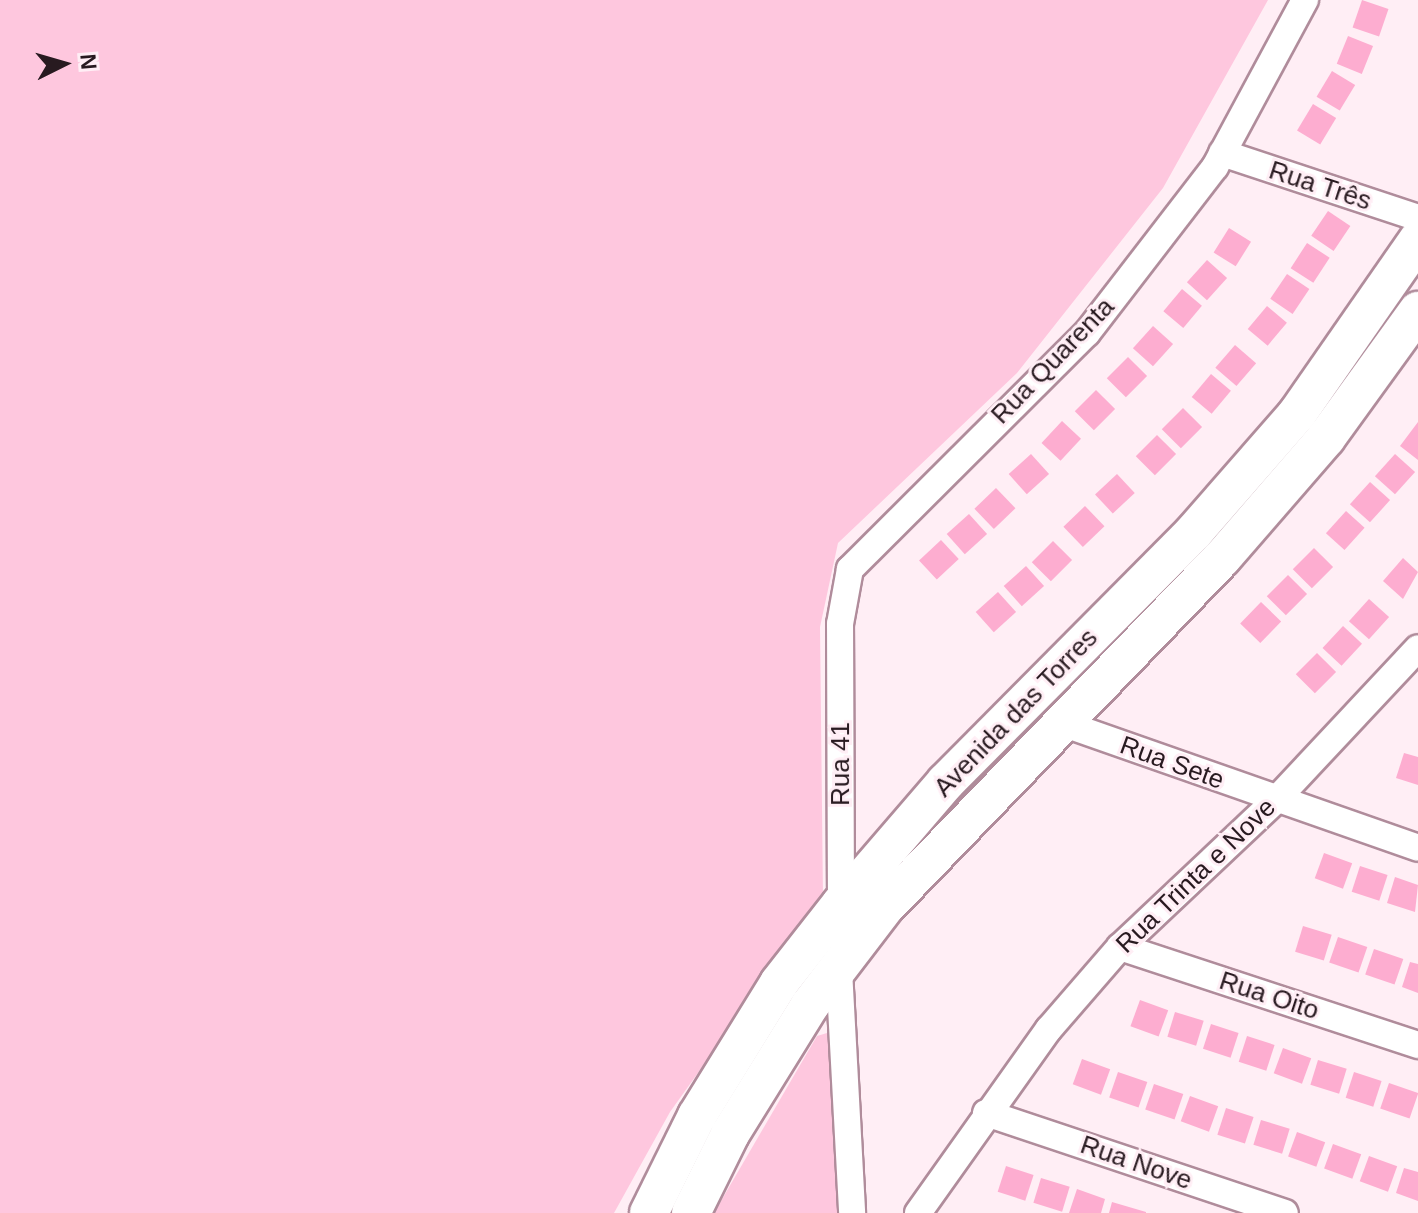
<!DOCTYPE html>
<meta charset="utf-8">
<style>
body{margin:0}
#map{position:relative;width:1418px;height:1213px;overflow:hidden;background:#ffeef5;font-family:Helvetica,sans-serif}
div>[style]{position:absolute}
.green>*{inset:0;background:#fec7de}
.building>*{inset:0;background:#fdadd0;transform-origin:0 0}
.roads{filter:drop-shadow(2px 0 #b08c9b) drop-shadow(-2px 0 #b08c9b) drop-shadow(0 2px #b08c9b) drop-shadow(0 -2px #b08c9b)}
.minor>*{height:26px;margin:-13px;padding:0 13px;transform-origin:13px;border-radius:13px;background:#fff}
.secondary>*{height:38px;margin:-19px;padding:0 19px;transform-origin:19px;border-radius:19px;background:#fff}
span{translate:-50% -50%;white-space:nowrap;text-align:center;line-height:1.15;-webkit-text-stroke:6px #ffeef5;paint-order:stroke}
.street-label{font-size:26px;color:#281a20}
.north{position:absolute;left:24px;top:24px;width:80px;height:80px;-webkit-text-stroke:6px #ffeef5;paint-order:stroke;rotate:85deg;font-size:22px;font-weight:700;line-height:32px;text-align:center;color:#281a20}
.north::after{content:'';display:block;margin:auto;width:28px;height:36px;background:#281a20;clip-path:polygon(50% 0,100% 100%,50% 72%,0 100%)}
</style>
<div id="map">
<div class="green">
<i style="clip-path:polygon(0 0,1268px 0,1163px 188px,1017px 373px,838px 543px,820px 627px,823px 898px,670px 1112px,614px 1213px,0 1213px)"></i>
<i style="clip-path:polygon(827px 1033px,837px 1045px,837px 1213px,714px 1213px,817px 1036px)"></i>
</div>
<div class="building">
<i style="left:1362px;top:0;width:28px;height:29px;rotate:19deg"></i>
<i style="left:1348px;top:36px;width:27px;height:30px;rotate:22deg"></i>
<i style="left:1332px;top:71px;width:27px;height:30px;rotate:31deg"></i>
<i style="left:1313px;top:104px;width:27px;height:31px;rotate:31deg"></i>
<i style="left:1328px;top:211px;width:27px;height:30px;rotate:34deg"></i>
<i style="left:1229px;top:228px;width:26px;height:29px;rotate:32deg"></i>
<i style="left:1307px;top:243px;width:27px;height:30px;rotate:33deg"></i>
<i style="left:1207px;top:260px;width:27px;height:30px;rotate:42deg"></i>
<i style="left:1287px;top:274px;width:27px;height:30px;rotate:34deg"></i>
<i style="left:1182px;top:289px;width:26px;height:29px;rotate:40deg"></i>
<i style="left:1267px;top:306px;width:26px;height:30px;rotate:40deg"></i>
<i style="left:1153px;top:326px;width:27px;height:30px;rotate:42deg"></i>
<i style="left:1235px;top:345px;width:28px;height:30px;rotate:41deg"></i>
<i style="left:1128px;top:357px;width:27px;height:30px;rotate:45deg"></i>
<i style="left:1211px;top:374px;width:26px;height:30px;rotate:40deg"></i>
<i style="left:1096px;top:390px;width:27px;height:30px;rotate:45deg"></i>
<i style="left:1183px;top:408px;width:27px;height:30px;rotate:45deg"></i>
<i style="left:1062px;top:421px;width:26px;height:30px;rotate:43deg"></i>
<i style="clip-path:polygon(1418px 422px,1418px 460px,1400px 446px)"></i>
<i style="left:1157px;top:435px;width:27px;height:30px;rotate:45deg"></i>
<i style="left:1031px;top:454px;width:27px;height:30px;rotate:48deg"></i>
<i style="left:1395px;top:454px;width:27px;height:30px;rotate:42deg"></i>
<i style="left:1117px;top:474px;width:26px;height:30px;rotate:47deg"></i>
<i style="left:1370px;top:482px;width:27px;height:30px;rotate:42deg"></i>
<i style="left:996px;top:488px;width:28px;height:30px;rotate:46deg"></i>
<i style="left:1085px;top:506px;width:28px;height:30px;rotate:46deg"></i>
<i style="left:1346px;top:511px;width:25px;height:30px;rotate:42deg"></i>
<i style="left:969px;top:514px;width:27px;height:30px;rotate:48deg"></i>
<i style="left:941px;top:540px;width:26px;height:30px;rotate:47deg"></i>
<i style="left:1053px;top:541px;width:27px;height:30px;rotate:45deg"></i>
<i style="left:1314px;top:548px;width:27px;height:30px;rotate:45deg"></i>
<i style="clip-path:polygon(1403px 558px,1418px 572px,1403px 599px,1383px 581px)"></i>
<i style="left:1026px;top:566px;width:27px;height:30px;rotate:48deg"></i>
<i style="left:1288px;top:575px;width:27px;height:30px;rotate:45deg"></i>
<i style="left:998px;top:592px;width:27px;height:30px;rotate:48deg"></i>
<i style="left:1369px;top:599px;width:27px;height:30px;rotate:42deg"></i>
<i style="left:1261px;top:602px;width:28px;height:30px;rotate:44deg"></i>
<i style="left:1343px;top:626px;width:26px;height:30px;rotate:43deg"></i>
<i style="left:1317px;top:653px;width:27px;height:30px;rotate:45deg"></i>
<i style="clip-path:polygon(1404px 753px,1418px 757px,1418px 785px,1396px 778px)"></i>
<i style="left:1324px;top:853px;width:30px;height:27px;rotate:20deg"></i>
<i style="left:1360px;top:866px;width:29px;height:27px;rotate:18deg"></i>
<i style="clip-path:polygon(1395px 877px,1418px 885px,1415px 912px,1387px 903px)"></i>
<i style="left:1303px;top:926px;width:30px;height:27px;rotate:17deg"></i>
<i style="left:1338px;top:937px;width:31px;height:27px;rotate:19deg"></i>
<i style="left:1374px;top:949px;width:31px;height:27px;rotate:19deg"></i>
<i style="clip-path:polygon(1410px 962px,1418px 964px,1418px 993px,1402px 987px)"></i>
<i style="left:1140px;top:1000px;width:30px;height:28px;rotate:20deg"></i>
<i style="left:1175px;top:1012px;width:30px;height:26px;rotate:17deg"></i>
<i style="left:1211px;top:1024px;width:29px;height:26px;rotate:18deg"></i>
<i style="left:1247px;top:1036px;width:29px;height:27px;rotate:18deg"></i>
<i style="left:1283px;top:1048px;width:30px;height:27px;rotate:20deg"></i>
<i style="left:1082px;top:1059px;width:30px;height:27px;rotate:20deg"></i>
<i style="left:1318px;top:1060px;width:30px;height:26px;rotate:17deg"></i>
<i style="left:1118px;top:1072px;width:31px;height:27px;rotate:19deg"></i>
<i style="left:1354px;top:1072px;width:29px;height:27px;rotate:18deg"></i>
<i style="left:1389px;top:1083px;width:31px;height:27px;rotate:19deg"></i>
<i style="left:1154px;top:1084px;width:31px;height:27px;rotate:19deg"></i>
<i style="left:1190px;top:1096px;width:30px;height:27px;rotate:20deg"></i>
<i style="left:1226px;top:1108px;width:29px;height:28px;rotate:18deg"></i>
<i style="left:1261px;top:1120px;width:30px;height:26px;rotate:17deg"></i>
<i style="left:1297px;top:1132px;width:30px;height:26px;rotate:20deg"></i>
<i style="left:1333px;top:1144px;width:30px;height:26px;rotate:20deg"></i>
<i style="left:1369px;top:1156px;width:30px;height:27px;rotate:20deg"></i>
<i style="left:1006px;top:1166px;width:29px;height:27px;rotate:18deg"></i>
<i style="clip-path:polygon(1404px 1168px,1418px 1172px,1418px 1201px,1396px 1193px)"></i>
<i style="left:1041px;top:1178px;width:30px;height:26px;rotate:17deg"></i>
<i style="clip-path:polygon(1077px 1189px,1105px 1199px,1101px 1213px,1069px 1213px)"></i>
<i style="clip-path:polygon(1112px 1202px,1146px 1212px,1146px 1213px,1109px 1213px)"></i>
</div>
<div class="roads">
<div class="minor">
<i style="left:1222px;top:153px;width:206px;rotate:18.3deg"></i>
<i style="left:1062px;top:723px;width:377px;rotate:19.3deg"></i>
<i style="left:841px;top:904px;width:280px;rotate:-90.2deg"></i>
<i style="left:840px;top:624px;width:56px;rotate:-79.7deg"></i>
<i style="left:850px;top:569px;width:334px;rotate:-44.9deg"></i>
<i style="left:1087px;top:333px;width:210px;rotate:-52.4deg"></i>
<i style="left:1215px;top:167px;width:190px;rotate:-61.7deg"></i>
<i style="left:1120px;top:947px;width:314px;rotate:18.2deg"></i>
<i style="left:839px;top:970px;width:243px;rotate:86.9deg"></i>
<i style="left:986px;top:1113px;width:315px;rotate:18.5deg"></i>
<i style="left:918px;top:1213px;width:226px;rotate:-54.6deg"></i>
<i style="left:1049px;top:1029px;width:108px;rotate:-49.1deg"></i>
<i style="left:1120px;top:947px;width:213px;rotate:-43.3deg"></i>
<i style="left:1275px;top:801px;width:209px;rotate:-46.9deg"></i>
</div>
<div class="secondary">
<i style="left:649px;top:1213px;width:108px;rotate:-63.7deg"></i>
<i style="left:697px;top:1116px;width:156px;rotate:-58.3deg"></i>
<i style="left:779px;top:983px;width:100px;rotate:-51.9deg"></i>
<i style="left:841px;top:904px;width:161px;rotate:-49.3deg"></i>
<i style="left:946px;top:782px;width:352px;rotate:-45.2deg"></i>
<i style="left:1194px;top:532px;width:157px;rotate:-48.9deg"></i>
<i style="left:1297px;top:414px;width:212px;rotate:-55.2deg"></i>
<i style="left:691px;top:1213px;width:88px;rotate:-63.7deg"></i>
<i style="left:730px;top:1134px;width:152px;rotate:-58.2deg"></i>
<i style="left:810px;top:1005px;width:123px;rotate:-52.6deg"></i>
<i style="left:885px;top:907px;width:485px;rotate:-46deg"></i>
<i style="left:1222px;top:558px;width:159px;rotate:-49.1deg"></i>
<i style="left:1326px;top:438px;width:157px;rotate:-54.1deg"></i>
</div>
</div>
<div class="street-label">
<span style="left:1320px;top:186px;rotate:18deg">Rua Três</span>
<span style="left:1053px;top:361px;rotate:-46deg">Rua Quarenta</span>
<span style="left:1016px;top:713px;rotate:-46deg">Avenida das Torres</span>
<span style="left:1172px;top:763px;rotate:20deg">Rua Sete</span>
<span style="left:841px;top:764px;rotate:-90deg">Rua 41</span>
<span style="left:1196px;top:876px;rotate:-44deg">Rua Trinta e Nove</span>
<span style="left:1269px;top:996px;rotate:18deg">Rua Oito</span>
<span style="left:1136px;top:1163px;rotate:19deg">Rua Nove</span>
</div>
<div class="north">N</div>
</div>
